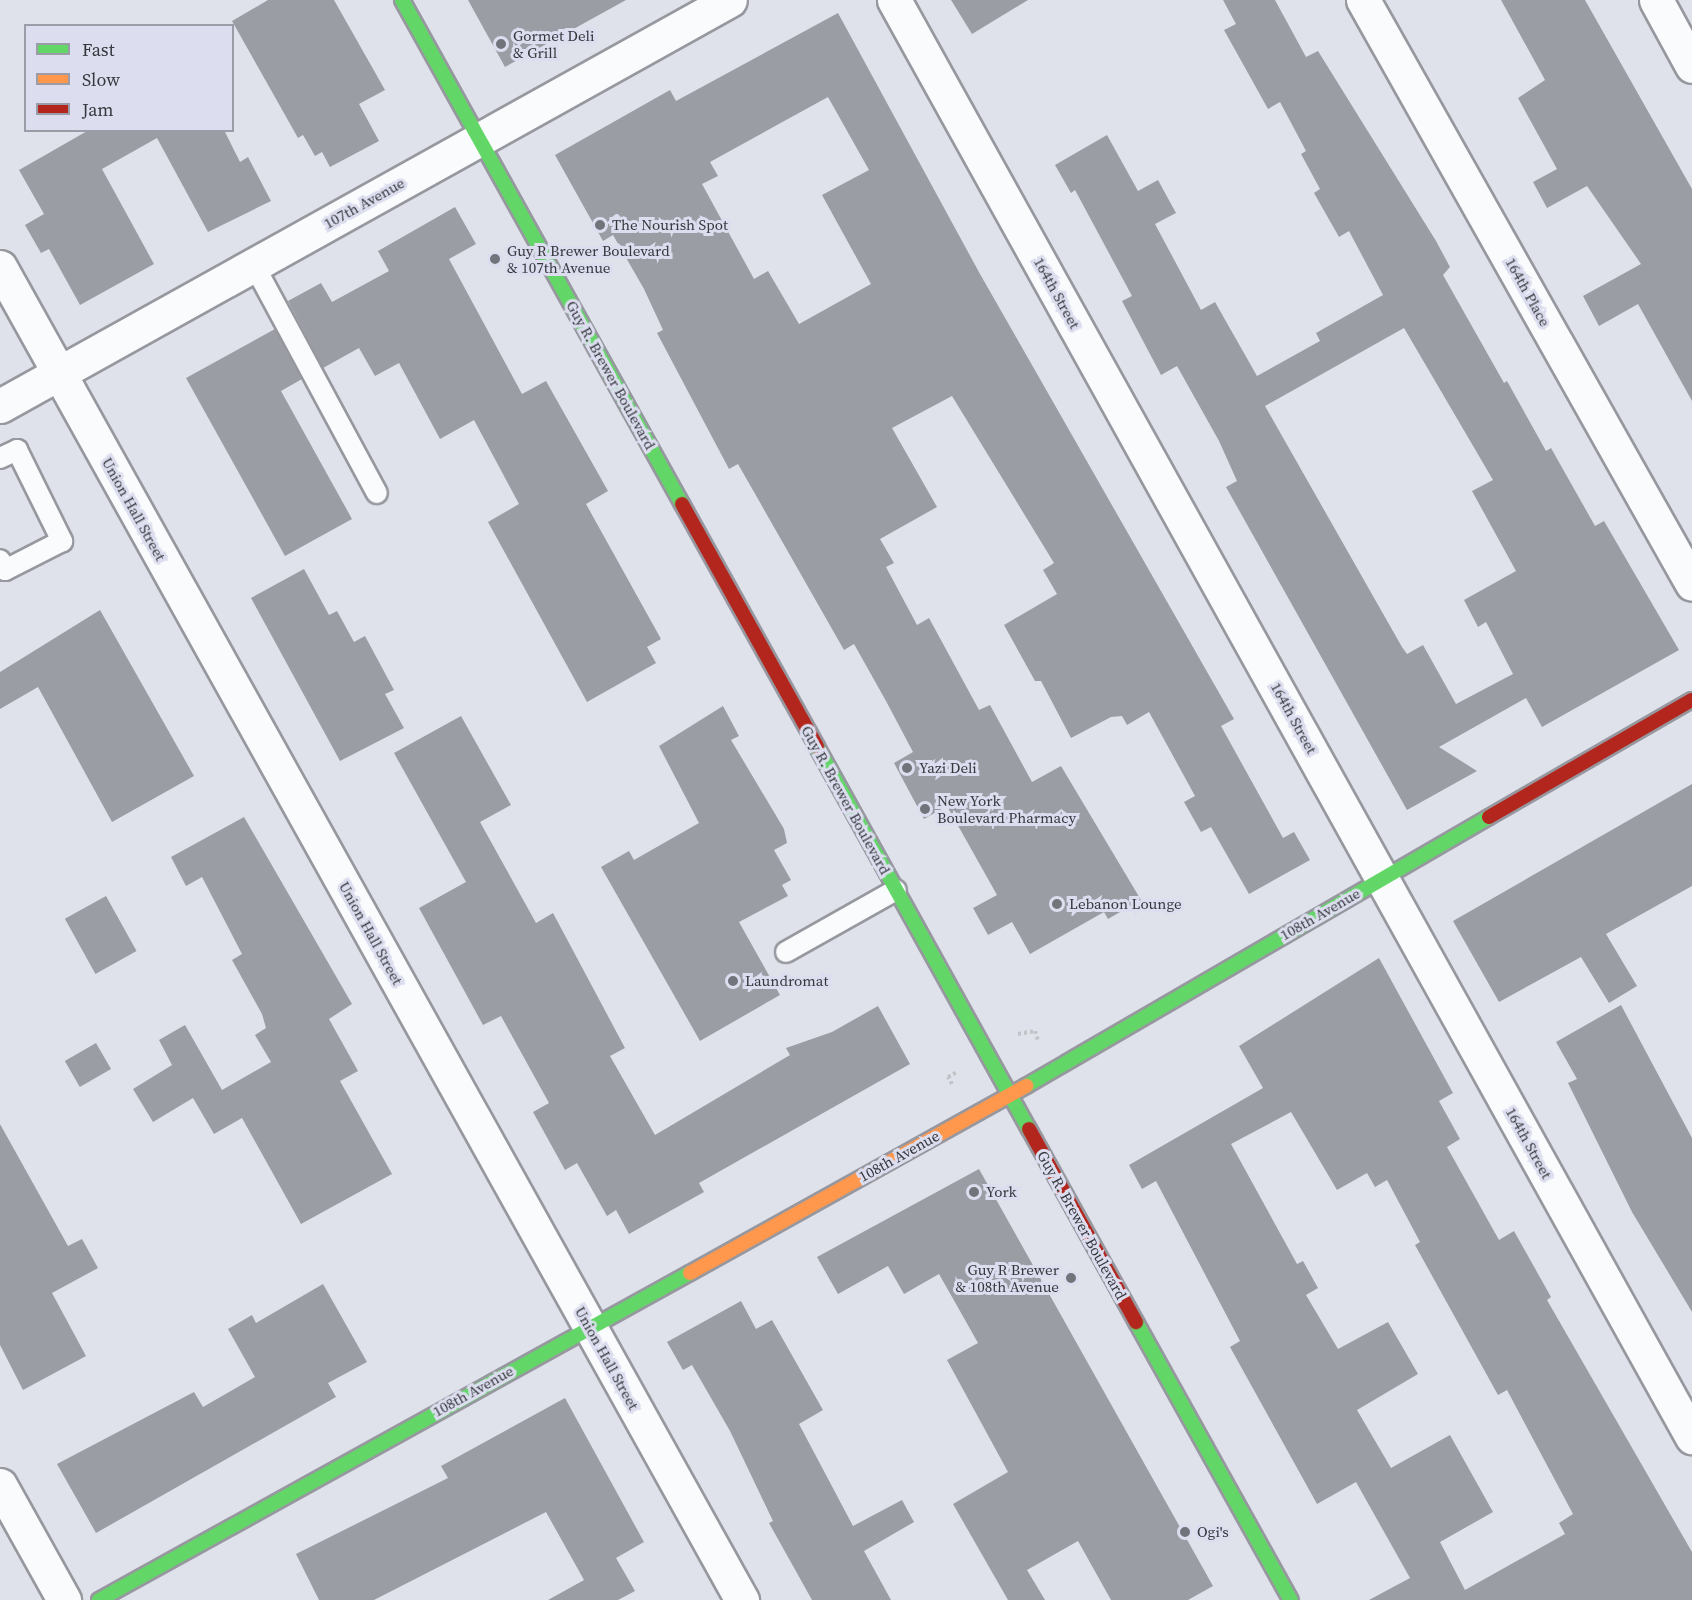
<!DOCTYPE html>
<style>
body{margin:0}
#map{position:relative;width:1692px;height:1600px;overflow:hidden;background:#e0e2eb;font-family:"Source Serif 4",serif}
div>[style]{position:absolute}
.building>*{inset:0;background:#9b9da4;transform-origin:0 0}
.path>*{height:4px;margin-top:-2px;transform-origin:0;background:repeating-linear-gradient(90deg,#c3c4c8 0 3px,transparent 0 6px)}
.roads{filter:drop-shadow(2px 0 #97989f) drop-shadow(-2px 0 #97989f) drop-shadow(0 2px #97989f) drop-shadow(0 -2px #97989f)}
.lane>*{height:20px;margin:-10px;padding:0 10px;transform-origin:10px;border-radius:10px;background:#fafbfc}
.street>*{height:33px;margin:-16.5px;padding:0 16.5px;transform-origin:16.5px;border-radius:16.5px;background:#fafbfc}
.fast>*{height:14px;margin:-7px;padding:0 7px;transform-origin:7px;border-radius:7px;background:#63d668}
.slow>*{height:14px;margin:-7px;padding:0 7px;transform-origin:7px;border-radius:7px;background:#ff974d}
.jam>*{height:14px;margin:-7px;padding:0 7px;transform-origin:7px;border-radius:7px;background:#b3261e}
.dots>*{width:16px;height:16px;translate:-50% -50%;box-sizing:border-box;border:3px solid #dcdeef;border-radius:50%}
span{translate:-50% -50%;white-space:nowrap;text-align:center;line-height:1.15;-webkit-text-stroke:6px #dcdeef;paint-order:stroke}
.poi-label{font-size:15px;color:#37383e}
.left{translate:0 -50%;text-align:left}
.right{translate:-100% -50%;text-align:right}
.street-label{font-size:15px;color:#37383e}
.legend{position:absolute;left:24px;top:24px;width:210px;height:108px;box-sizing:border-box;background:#dcdeef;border:2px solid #9a9ca8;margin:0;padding:8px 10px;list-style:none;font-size:18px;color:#37383e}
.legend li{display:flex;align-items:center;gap:12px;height:30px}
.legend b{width:30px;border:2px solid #9a9ca8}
</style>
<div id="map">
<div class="building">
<i style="clip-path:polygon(268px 0,334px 0,385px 90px,359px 104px,379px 141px,330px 167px,322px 152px,315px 156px,303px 135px,298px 138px,232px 21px)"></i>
<i style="clip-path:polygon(468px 0,626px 0,505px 67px)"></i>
<i style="clip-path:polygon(951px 0,1028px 0,972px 34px)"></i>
<i style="clip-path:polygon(evenodd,1223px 0,1275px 0,1306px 57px,1318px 51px,1436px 241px,1450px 267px,1443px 275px,1504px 383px,1507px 381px,1546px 451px,1551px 448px,1595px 526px,1604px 521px,1679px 650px,1542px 727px,1526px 698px,1439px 747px,1477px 771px,1407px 810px,1226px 487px,1237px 481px,1219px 441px,1177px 366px,1161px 375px,1122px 301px,1132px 296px,1075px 190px,1071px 193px,1055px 165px,1107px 135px,1138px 191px,1158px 180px,1176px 213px,1155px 224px,1201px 310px,1215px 302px,1257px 376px,1320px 341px,1316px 333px,1383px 295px,1349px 231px,1339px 237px,1314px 193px,1320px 189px,1301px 154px,1306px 151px,1280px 102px,1268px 109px,1224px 30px,1236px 24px,1223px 0,1404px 328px,1493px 480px,1472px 491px,1516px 571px,1464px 600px,1478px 627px,1486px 622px,1513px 674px,1456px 704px,1423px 645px,1407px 654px,1402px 647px,1265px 406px,1404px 328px)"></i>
<i style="clip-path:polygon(1501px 0,1585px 0,1692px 189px,1692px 401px,1638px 304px,1599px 326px,1583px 296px,1641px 264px,1587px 186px,1547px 208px,1533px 182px,1557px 169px,1518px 98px,1545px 80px)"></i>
<i style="clip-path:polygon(evenodd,838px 13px,980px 274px,1234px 719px,1221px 726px,1257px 791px,1283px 838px,1294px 832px,1310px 860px,1249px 894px,1211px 827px,1201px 832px,1184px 802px,1195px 796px,1149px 712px,1127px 725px,1122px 716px,1111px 717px,1071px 738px,1041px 681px,1035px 681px,1004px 625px,1057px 594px,1043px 570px,1054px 563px,952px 396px,892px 428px,937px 507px,880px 539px,894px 563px,886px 567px,917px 625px,929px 618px,979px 710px,990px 705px,1032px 782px,1061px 766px,1141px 900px,1108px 919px,1104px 912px,1030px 954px,1012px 922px,988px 935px,973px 908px,997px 895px,947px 806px,924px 819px,894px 763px,913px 752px,886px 701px,854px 644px,844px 650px,738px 464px,729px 469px,657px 333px,663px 330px,644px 289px,613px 235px,603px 241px,555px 155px,670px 90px,676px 101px,838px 13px,828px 97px,869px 170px,822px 195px,871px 284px,799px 324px,768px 271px,754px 279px,702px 184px,718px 176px,710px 162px,828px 97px)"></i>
<i style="clip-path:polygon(89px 130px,224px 130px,240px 162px,248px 157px,271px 201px,208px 232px,157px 138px,102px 169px,154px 264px,80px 305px,49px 249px,41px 253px,25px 225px,44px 214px,19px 170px)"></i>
<i style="clip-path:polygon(455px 207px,476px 244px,449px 259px,522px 394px,546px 381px,608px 491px,586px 504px,661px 639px,647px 647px,656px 663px,587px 702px,488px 522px,519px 504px,474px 420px,440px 439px,399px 363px,375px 376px,359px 348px,323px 368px,288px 301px,321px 283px,332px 302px,389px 271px,378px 251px)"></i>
<i style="clip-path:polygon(275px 329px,302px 379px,281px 391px,352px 519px,285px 556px,186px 378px)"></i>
<i style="clip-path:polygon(304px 569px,329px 615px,337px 611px,354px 642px,365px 636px,394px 690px,385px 694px,404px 728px,340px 761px,251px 598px)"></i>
<i style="clip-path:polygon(100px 610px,194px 776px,112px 822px,38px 687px,0 709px,0 672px)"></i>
<i style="clip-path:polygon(723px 706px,739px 736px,731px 740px,784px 829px,787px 843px,774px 850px,791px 880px,782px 885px,788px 896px,739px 922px,780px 995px,700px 1041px,601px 867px,629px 851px,634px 860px,699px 823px,659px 746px)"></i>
<i style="clip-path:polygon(461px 716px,511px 805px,480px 822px,536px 923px,553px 913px,625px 1048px,610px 1056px,655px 1135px,790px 1055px,786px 1048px,832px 1032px,878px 1006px,910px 1064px,699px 1183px,704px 1192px,629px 1234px,616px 1210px,607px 1216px,577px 1163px,565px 1170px,533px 1112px,549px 1103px,501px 1016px,483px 1025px,419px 908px,466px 882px,394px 753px)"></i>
<i style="clip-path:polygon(1692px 784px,1692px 886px,1606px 934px,1637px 986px,1609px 1003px,1581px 957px,1499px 1002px,1453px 921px)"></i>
<i style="clip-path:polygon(244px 817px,352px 1004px,329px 1019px,358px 1071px,340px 1081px,392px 1174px,301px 1224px,242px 1118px,214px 1134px,193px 1098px,153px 1122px,133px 1089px,172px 1065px,159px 1040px,185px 1025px,222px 1090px,271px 1062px,255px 1035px,266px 1028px,262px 1014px,232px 960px,242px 954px,202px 877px,186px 886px,171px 857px)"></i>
<i style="left:106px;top:896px;width:63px;height:47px;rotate:61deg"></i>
<i style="clip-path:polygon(evenodd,1379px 958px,1453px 1093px,1439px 1101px,1460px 1139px,1447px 1147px,1499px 1240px,1514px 1231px,1551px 1297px,1547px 1300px,1692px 1552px,1692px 1600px,1369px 1600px,1410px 1578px,1356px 1482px,1317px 1504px,1230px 1347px,1240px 1341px,1156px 1181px,1142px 1189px,1129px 1165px,1263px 1088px,1239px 1046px,1379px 958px,1291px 1112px,1337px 1190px,1367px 1173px,1375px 1187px,1387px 1180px,1420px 1242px,1415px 1245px,1498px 1395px,1507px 1390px,1573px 1514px,1559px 1523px,1565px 1534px,1465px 1590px,1440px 1542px,1493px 1512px,1450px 1435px,1391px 1468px,1357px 1410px,1418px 1374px,1388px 1322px,1338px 1349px,1306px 1295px,1318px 1288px,1303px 1261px,1297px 1264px,1231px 1144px,1291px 1112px)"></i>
<i style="clip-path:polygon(1621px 1005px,1692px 1138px,1692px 1312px,1632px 1212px,1568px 1083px,1577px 1079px,1556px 1042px)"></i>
<i style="left:96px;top:1043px;width:30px;height:36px;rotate:60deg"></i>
<i style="clip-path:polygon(0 1124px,68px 1246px,82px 1239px,98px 1268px,52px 1293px,86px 1356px,23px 1390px,0 1345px)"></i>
<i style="clip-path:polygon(979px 1169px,1213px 1586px,1188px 1600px,1111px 1600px,1078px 1541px,1027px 1570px,1045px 1600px,1008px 1600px,953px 1504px,1008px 1472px,947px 1360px,978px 1343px,956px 1304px,939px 1274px,904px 1294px,888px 1266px,838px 1294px,817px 1257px)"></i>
<i style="clip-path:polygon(323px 1284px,367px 1362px,328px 1383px,336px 1397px,96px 1533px,57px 1464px,194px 1392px,203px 1407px,255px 1377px,228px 1329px,252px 1315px,256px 1323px)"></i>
<i style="clip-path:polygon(741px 1301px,756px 1329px,772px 1320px,823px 1410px,799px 1424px,853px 1526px,902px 1500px,914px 1522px,864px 1551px,891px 1600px,812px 1600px,769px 1523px,773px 1521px,730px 1431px,692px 1365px,683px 1370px,667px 1342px)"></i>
<i style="clip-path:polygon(565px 1398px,644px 1542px,616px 1558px,635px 1591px,618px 1600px,548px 1600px,584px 1580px,546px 1512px,374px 1600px,319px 1600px,296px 1554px,448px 1478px,441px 1466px)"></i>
</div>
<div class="path">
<i style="left:1018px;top:1034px;width:17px;rotate:-10deg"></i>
<i style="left:1035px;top:1031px;width:9px;rotate:72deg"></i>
<i style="left:952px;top:1084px;width:8px;rotate:-120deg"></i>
<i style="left:948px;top:1077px;width:10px;rotate:-29deg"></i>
</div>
<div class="roads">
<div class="lane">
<i style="left:254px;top:265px;width:259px;rotate:61.7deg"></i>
<i style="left:0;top:458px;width:19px;rotate:-25deg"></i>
<i style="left:17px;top:450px;width:102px;rotate:63.7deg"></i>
<i style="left:62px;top:541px;width:64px;rotate:153deg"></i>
<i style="left:5px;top:570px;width:11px;rotate:-117deg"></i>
<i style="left:786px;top:952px;width:126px;rotate:-29.4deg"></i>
</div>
<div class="street">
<i style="left:894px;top:0;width:1644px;rotate:60.96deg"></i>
<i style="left:1363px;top:0;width:670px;rotate:60.6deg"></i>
<i style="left:1656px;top:0;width:75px;rotate:61.4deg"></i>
<i style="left:0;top:267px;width:1526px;rotate:60.9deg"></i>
<i style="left:0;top:406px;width:835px;rotate:-29.08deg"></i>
<i style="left:0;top:1485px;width:132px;rotate:60.9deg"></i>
</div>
<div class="fast">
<i style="left:402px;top:0;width:577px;rotate:60.95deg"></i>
<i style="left:817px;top:747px;width:437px;rotate:61deg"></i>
<i style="left:1026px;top:1086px;width:535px;rotate:-30.16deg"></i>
<i style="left:1136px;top:1322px;width:318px;rotate:60.9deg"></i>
<i style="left:99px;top:1600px;width:675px;rotate:-28.96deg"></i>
</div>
<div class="slow">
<i style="left:690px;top:1273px;width:385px;rotate:-29.1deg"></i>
</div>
<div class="jam">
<i style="left:682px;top:504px;width:278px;rotate:60.9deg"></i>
<i style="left:1489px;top:817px;width:234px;rotate:-30deg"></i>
<i style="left:1029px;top:1129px;width:221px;rotate:61deg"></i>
</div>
</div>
<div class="dots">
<i style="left:501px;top:44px;background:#72747b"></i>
<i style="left:600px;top:225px;background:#72747b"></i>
<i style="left:495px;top:259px;background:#72747b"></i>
<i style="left:907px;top:768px;background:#72747b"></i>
<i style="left:925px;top:809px;background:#72747b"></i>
<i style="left:1057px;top:904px;background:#72747b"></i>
<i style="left:733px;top:981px;background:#72747b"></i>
<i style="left:974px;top:1192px;background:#72747b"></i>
<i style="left:1071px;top:1278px;background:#72747b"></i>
<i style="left:1185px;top:1532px;background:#72747b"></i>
</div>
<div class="poi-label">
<span class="left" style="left:513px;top:44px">Gormet Deli<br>&amp; Grill</span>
<span class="left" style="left:612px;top:225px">The Nourish Spot</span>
<span class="left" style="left:507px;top:259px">Guy R Brewer Boulevard<br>&amp; 107th Avenue</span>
<span class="left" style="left:919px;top:768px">Yazi Deli</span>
<span class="left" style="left:937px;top:809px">New York<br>Boulevard Pharmacy</span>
<span class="left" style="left:1069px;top:904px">Lebanon Lounge</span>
<span class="left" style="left:745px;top:981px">Laundromat</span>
<span class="left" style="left:986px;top:1192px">York</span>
<span class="right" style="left:1059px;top:1278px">Guy R Brewer<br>&amp; 108th Avenue</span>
<span class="left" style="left:1197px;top:1532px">Ogi's</span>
</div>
<div class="street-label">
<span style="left:364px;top:203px;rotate:-29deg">107th Avenue</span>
<span style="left:1528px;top:292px;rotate:61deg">164th Place</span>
<span style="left:1057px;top:293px;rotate:61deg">164th Street</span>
<span style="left:611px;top:375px;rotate:61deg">Guy R. Brewer Boulevard</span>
<span style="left:134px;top:509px;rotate:61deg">Union Hall Street</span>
<span style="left:1294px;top:718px;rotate:61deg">164th Street</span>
<span style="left:846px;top:800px;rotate:61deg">Guy R. Brewer Boulevard</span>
<span style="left:1320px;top:914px;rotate:-30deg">108th Avenue</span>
<span style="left:371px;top:933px;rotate:61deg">Union Hall Street</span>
<span style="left:1529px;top:1143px;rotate:61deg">164th Street</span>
<span style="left:899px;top:1156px;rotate:-29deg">108th Avenue</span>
<span style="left:1082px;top:1225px;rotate:61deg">Guy R. Brewer Boulevard</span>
<span style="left:607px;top:1358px;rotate:61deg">Union Hall Street</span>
<span style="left:473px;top:1391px;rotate:-29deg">108th Avenue</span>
</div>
<ul class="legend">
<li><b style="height:8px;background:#63d668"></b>Fast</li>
<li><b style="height:8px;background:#ff974d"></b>Slow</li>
<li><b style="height:8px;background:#b3261e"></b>Jam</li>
</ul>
</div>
